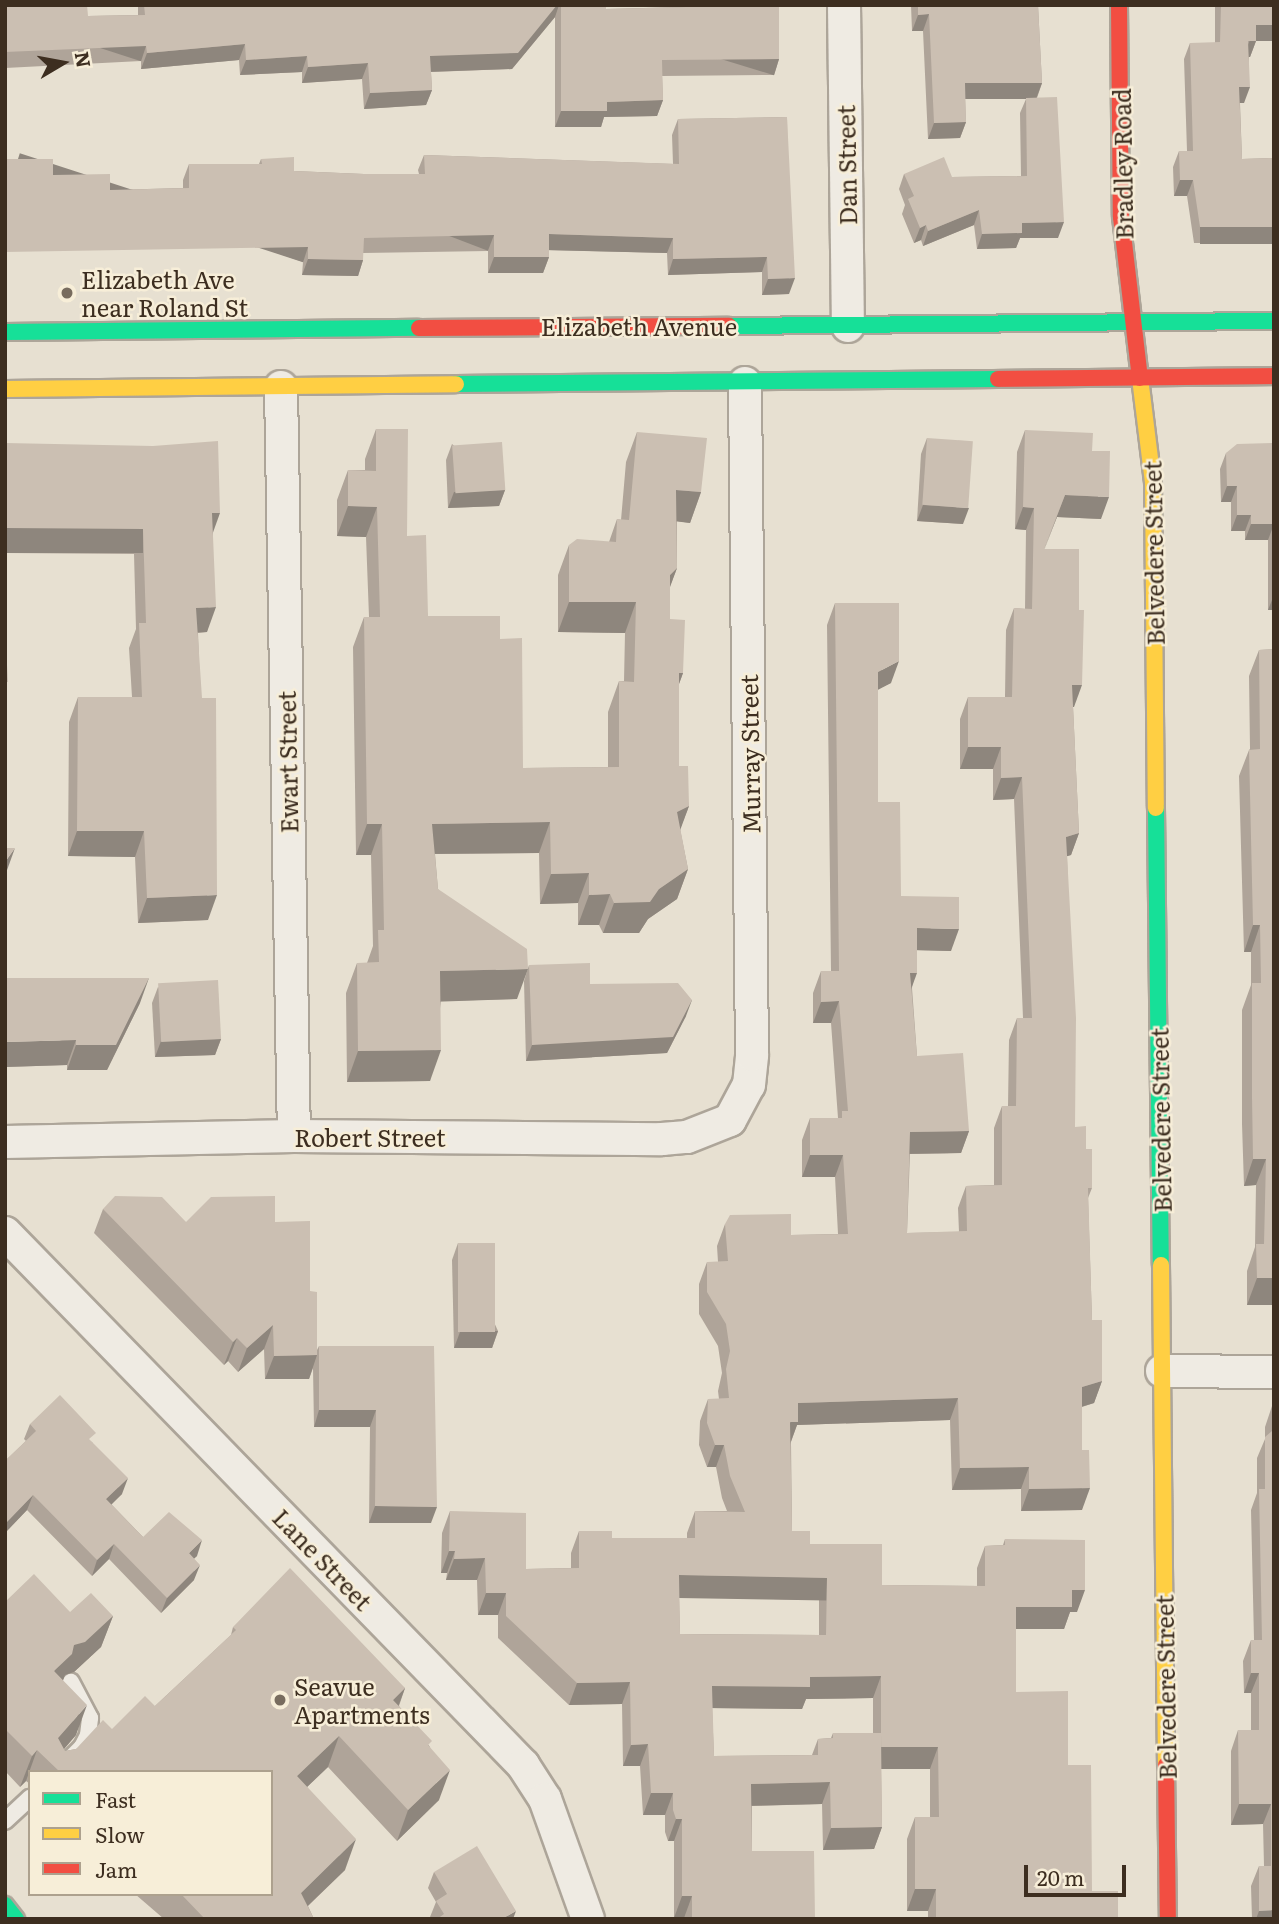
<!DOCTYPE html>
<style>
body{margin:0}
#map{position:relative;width:1279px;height:1924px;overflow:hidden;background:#e7e0d1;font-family:Literata,serif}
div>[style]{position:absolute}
.roads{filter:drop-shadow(2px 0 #ada599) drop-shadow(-2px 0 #ada599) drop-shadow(0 2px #ada599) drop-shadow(0 -2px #ada599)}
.lane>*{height:16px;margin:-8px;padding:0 8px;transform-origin:8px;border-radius:8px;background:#efebe3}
.street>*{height:32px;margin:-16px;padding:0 16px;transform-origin:16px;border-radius:16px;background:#efebe3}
.fast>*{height:16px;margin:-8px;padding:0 8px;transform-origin:8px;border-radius:8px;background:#16e098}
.slow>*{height:16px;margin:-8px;padding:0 8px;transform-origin:8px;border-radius:8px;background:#ffcf43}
.jam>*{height:16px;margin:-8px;padding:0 8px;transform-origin:8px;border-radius:8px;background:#f24e42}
.wall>*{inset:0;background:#afa499}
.shaded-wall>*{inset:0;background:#8e867d;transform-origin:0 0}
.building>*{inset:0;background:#cbbfb2;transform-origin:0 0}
.dots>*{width:19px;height:19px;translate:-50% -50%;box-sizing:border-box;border:4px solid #f7eed8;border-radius:50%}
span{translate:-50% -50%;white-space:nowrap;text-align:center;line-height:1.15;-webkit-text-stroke:5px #f7eed8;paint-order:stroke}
.street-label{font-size:24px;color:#3d2e20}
.poi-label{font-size:24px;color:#3d2e20}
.left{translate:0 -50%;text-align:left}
.frame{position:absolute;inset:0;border:7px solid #3d2e20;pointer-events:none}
.legend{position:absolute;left:28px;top:1770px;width:245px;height:126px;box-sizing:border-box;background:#f7eed8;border:2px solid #ada18e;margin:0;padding:9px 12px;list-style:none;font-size:21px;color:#3d2e20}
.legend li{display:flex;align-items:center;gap:14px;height:35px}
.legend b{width:35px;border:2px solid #ada18e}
.north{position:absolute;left:28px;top:28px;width:70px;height:70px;-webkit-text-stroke:5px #f7eed8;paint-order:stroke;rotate:80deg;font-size:19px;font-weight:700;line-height:28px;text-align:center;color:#3d2e20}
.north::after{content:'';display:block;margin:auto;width:24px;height:32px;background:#3d2e20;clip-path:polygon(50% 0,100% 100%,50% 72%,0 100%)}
.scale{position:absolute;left:1024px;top:1865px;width:102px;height:32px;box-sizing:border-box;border:4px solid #3d2e20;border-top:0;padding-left:9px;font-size:21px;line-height:24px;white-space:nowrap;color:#3d2e20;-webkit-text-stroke:5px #f7eed8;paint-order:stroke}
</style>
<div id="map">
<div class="roads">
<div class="lane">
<i style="left:57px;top:1772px;width:35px;rotate:-45deg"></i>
<i style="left:82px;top:1747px;width:13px;rotate:-63deg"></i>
<i style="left:88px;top:1735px;width:17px;rotate:-83deg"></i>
<i style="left:90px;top:1718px;width:41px;rotate:-117.8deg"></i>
<i style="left:5px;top:1821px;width:34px;rotate:-43deg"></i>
</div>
<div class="street">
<i style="left:844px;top:5px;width:321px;rotate:89.3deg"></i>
<i style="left:281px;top:387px;width:749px;rotate:89.01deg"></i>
<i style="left:5px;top:1142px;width:289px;rotate:-1.2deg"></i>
<i style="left:294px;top:1136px;width:368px;rotate:0.5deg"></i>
<i style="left:662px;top:1139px;width:25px;rotate:-5deg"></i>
<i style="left:687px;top:1137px;width:46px;rotate:-21.6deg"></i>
<i style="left:730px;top:1120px;width:40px;rotate:-62deg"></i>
<i style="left:749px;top:1085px;width:30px;rotate:-84deg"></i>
<i style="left:752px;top:1055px;width:672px;rotate:-90.6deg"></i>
<i style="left:5px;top:1233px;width:743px;rotate:45.76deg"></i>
<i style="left:523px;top:1765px;width:40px;rotate:57.1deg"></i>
<i style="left:545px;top:1799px;width:127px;rotate:70.3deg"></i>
<i style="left:1162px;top:1371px;width:112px;rotate:0.5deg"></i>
</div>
<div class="fast">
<i style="left:729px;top:326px;width:545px;rotate:-0.53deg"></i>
<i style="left:5px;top:332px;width:414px;rotate:-0.6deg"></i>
<i style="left:456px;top:384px;width:542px;rotate:-0.53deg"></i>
<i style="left:1156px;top:808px;width:457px;rotate:89.4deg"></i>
<i style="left:5px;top:1905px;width:18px;rotate:52deg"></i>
</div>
<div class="slow">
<i style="left:1140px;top:378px;width:105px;rotate:82.9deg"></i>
<i style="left:1153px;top:482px;width:326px;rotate:89.5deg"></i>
<i style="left:5px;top:389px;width:451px;rotate:-0.6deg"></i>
<i style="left:1161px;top:1265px;width:500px;rotate:89.43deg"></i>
</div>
<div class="jam">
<i style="left:1119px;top:5px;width:212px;rotate:89.5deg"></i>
<i style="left:1121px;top:217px;width:162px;rotate:83.3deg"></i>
<i style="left:419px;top:328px;width:310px;rotate:-0.4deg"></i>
<i style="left:998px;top:379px;width:276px;rotate:-0.6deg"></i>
<i style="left:1166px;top:1765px;width:154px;rotate:89.3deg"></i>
</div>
</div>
<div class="wall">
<i style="clip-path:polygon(5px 5px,88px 16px,138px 15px,138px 5px,606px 5px,606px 9px,680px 7px,680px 5px,779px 5px,779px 59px,774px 75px,662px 76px,663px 100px,657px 116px,604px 117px,601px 127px,555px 127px,555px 17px,512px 69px,431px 72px,432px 90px,426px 105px,364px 109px,362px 79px,302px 83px,302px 72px,240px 75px,239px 60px,141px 69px,141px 61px,5px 68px)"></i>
<i style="clip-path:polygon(911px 5px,1038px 5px,1042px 83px,1037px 98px,1058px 238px,1020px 238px,1016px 248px,977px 249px,974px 225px,923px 246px,921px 240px,914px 243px,902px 214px,905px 205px,899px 189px,904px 174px,952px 177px,1021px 176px,1020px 113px,1026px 99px,965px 99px,966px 122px,960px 138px,928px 139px,923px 31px,912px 31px)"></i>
<i style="clip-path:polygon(1215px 5px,1274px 5px,1274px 41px,1256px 41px,1250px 57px,1249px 57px,1244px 103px,1240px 103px,1242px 159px,1274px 158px,1274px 243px,1194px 243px,1187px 196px,1174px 196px,1173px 167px,1179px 151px,1187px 151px,1184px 59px,1190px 43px,1215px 43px)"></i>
<i style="clip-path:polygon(787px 117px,789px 294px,762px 295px,762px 272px,668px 275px,667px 253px,549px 250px,549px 257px,543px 273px,488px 273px,488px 251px,363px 253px,363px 260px,358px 276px,302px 275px,303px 262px,53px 175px,110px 190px,183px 188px,183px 180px,189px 164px,259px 164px,261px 159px,294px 171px,364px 174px,419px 174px,418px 170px,424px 155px,673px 164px,672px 135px,678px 119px)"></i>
<i style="clip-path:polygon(376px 429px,407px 536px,428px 616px,500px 639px,523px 768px,608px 767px,608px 712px,619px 681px,624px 681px,625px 633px,558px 632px,558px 575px,569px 545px,609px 542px,617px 519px,621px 520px,626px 462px,637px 432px,701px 492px,690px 523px,677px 521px,677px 568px,670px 586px,670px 619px,683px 673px,679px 684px,679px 766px,689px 806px,680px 829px,688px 869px,677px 899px,648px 919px,639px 933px,603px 933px,599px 925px,578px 925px,578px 903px,540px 904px,539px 853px,435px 854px,438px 889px,517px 999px,441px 1001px,430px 1081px,347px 1082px,346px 993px,357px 963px,367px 963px,373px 946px,371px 855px,356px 855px,353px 647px,364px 617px,369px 617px,366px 537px,337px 536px,337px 500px,348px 470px,365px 470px,365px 459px)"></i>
<i style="clip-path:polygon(evenodd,1025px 430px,1092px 451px,1101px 519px,1057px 517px,1044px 549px,1074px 707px,1073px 707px,1079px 833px,1071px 855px,1067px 856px,1075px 1127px,1086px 1149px,1092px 1188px,1088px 1198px,1092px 1320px,1102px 1381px,1094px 1403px,1082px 1407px,1082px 1510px,1021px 1511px,1021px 1489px,952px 1490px,950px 1420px,797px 1425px,791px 1442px,792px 1531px,810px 1544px,882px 1585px,977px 1586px,977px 1568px,985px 1546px,1003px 1545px,1005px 1539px,1077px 1612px,1070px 1612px,1064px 1629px,1016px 1629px,1016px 1692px,1068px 1765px,1092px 1891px,1118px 1919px,928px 1919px,928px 1911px,907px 1911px,907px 1839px,915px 1817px,930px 1817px,930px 1769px,881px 1769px,882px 1827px,874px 1849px,823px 1850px,822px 1804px,752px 1806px,752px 1851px,815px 1919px,674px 1918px,674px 1841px,668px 1841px,665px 1832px,665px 1815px,643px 1815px,640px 1766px,623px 1766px,622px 1704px,569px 1705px,498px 1638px,498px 1615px,478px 1615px,477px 1580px,446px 1580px,447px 1573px,441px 1573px,442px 1533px,450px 1511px,526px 1569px,571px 1568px,571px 1553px,579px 1531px,612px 1538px,687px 1538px,687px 1533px,695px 1511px,727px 1511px,722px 1498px,716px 1467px,707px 1467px,699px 1445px,700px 1421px,708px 1399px,719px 1399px,718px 1391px,722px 1373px,718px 1346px,699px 1314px,699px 1284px,707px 1262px,718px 1262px,717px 1246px,725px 1224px,791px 1235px,838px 1234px,835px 1177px,802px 1177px,802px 1140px,810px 1118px,838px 1118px,831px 1023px,813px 1023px,813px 993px,821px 971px,831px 971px,827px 625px,835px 603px,891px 683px,878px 689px,878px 802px,901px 896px,951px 951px,917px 950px,912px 988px,917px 1056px,969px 1131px,961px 1153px,910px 1154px,907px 1233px,959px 1232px,958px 1208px,966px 1186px,994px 1185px,994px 1128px,1002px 1106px,1008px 1106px,1009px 1040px,1017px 1018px,1023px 1018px,1014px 799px,993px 800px,993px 769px,960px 769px,960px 719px,968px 697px,1005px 697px,1006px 630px,1014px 608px,1025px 609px,1026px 530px,1015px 529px,1017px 452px,1025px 430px,679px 1597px,819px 1600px,819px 1635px,680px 1634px,679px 1597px,1025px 430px,873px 1698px,873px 1733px,833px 1733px,831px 1738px,818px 1739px,812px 1755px,714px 1756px,712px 1708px,802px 1709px,806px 1699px,873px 1698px)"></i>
<i style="clip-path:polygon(927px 438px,963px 524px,917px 521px,921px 454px)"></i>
<i style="clip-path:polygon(5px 443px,213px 532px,207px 632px,198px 633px,208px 920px,138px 923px,135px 857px,68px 856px,69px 722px,78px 697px,132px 697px,129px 648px,136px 629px,134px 554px,5px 553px)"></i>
<i style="clip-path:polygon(1274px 443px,1274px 610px,1268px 610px,1268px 540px,1245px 540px,1245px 531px,1231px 531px,1231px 502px,1221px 502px,1220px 469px,1226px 453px)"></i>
<i style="clip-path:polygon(452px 444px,505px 490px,499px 506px,448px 508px,446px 460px)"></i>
<i style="clip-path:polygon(1274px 649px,1274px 1305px,1247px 1305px,1247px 1271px,1255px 1247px,1256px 1185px,1244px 1186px,1242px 1124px,1242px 1010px,1251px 985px,1251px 952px,1244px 952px,1239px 776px,1249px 750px,1250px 749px,1249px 676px,1259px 650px)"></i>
<i style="clip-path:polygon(529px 965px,590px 984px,686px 1016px,667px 1053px,526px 1061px,524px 981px)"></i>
<i style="clip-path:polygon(158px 987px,221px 1039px,215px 1055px,155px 1057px,152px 1003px)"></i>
<i style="clip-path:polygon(140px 1003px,107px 1070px,67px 1070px,67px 1065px,5px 1067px)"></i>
<i style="clip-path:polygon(103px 1209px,186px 1222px,275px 1222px,310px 1291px,317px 1350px,319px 1346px,434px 1346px,431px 1523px,369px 1523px,370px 1427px,314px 1427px,313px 1368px,309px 1379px,265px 1379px,264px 1349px,238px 1372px,228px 1361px,224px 1365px,94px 1233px)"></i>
<i style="clip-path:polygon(458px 1243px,498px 1331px,492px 1348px,454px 1348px,452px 1260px)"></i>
<i style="clip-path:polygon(1272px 1406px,1274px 1919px,1252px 1919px,1251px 1886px,1259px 1866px,1264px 1866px,1263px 1824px,1231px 1825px,1231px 1751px,1238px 1730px,1251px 1730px,1251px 1693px,1244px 1693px,1243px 1661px,1251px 1640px,1254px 1640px,1251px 1510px,1257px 1493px,1257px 1458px,1265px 1439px,1265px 1427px)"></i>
<i style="clip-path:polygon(30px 1424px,92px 1442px,122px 1494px,111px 1504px,143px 1537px,197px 1556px,194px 1558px,194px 1580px,161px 1613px,109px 1559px,92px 1576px,27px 1510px,5px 1533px,5px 1461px,26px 1441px,24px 1439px)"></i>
<i style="clip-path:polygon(5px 1602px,70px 1612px,113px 1616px,101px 1647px,74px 1672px,65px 1675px,63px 1680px,76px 1735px,64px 1749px,65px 1751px,76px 1749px,155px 1706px,231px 1635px,233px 1627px,405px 1688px,399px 1706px,430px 1747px,439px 1800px,397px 1841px,328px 1767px,307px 1787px,345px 1870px,308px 1906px,314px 1919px,164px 1919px,135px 1894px,271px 1894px,271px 1772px,30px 1772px,30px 1784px,26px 1781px,20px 1787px,5px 1771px)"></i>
<i style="clip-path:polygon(434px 1872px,513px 1919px,431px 1919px,430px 1917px,436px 1902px,428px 1888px)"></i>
</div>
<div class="shaded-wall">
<i style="clip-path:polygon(557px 5px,559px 5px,555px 17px,512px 69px,425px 72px,430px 56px)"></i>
<i style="clip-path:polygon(929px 14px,923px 31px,912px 31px,918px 15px)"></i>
<i style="clip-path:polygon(1256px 25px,1274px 25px,1274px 41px,1256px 41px,1250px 57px,1243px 57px)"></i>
<i style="clip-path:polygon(245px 44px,239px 60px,141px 69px,147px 53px)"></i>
<i style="left:146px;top:46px;width:16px;height:141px;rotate:108deg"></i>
<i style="clip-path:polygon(307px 56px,302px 72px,240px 75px,246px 60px)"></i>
<i style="left:779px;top:59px;width:17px;height:117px;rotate:107deg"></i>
<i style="clip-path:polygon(368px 63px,362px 79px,302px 83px,308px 67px)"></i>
<i style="clip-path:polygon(965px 83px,1042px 83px,1036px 99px,959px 99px)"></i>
<i style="clip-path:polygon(1239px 87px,1250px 87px,1244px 103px,1233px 103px)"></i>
<i style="clip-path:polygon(432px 90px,426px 105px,364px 109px,370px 93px)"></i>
<i style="clip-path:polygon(663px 100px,657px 116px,604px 117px,601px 127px,555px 127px,561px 111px,607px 102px)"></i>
<i style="clip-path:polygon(966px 122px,960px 138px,928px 139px,934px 123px)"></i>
<i style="clip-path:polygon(1180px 180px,1193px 180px,1187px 196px,1174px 196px)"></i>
<i style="clip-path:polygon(979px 210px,974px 225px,923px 246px,928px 231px)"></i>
<i style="clip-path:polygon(1064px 222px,1058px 238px,1020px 238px,1016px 248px,977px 249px,982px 234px,1022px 223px)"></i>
<i style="clip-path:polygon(926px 225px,921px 240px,914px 243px,920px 228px)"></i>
<i style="left:1200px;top:227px;width:74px;height:17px"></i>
<i style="clip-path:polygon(549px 234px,673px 238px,667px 253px,543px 250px)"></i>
<i style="left:494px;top:235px;width:17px;height:130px;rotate:111deg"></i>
<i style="left:308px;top:247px;width:16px;height:303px;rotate:108deg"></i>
<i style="clip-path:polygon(494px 257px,549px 257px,543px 273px,488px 273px)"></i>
<i style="clip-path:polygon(767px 257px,762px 272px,668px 275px,673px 259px)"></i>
<i style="clip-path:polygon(308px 259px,363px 260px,358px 276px,302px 275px)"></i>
<i style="clip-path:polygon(795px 278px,789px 294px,762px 295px,768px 279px)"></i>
<i style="clip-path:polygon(1227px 486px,1237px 486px,1231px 502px,1221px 502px)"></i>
<i style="clip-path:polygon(505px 490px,499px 506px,448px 508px,454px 492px)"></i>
<i style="clip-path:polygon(676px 490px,701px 492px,690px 523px,665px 520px)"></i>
<i style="clip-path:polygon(1065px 495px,1109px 497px,1101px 519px,1057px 517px,1036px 571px)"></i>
<i style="clip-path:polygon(923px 505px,969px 508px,963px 524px,917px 521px)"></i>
<i style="clip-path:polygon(348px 506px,377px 507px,366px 537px,337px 536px)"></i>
<i style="clip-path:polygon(1023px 507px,1034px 508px,1026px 530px,1015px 529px)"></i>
<i style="clip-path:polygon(212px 513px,220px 513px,211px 538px)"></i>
<i style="clip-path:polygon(1237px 515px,1251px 515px,1245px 531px,1231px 531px)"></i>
<i style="clip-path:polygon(1251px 524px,1274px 524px,1268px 540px,1245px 540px)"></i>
<i style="left:5px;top:528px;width:138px;height:25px"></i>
<i style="clip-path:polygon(677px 568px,666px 598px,670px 575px)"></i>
<i style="clip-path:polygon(1274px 595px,1274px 610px,1268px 610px)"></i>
<i style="clip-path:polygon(569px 602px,636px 602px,625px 633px,558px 632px)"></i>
<i style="clip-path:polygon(216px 607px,207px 632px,187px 633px,196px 608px)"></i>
<i style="clip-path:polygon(899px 661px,891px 683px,870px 694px,878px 672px)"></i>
<i style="clip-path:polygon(679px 673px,683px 673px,672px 703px)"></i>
<i style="clip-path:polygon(1072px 685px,1082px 685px,1074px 707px,1064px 706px)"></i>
<i style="clip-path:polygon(968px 747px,1001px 747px,993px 769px,960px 769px)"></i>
<i style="clip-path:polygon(1022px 777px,1014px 799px,993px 800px,1001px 778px)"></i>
<i style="clip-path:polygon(689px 806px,678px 836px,677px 812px)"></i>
<i style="clip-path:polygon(550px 822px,539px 853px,421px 854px,432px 824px)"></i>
<i style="clip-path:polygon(367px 824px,382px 824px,371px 855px,356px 855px)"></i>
<i style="clip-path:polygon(77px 831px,144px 831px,135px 857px,68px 856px)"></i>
<i style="clip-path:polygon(1079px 833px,1071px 855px,1058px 859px,1066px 837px)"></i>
<i style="clip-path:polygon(15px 848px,6px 873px,5px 874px,5px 862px)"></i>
<i style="clip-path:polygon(688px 869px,677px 899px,648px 919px,639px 933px,603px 933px,614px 903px,659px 889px)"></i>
<i style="clip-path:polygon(589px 873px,578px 903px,540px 904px,551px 874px)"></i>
<i style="clip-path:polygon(610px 894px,599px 925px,578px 925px,589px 895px)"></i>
<i style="clip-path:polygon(217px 895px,208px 920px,138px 923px,147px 898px)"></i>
<i style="clip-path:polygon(1253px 925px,1260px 925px,1251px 952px,1244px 952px)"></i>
<i style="clip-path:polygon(917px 928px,959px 929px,951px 951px,909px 950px)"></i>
<i style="clip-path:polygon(528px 969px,517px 999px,429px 1002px,440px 971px)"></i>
<i style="clip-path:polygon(910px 973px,917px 973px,909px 995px)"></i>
<i style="clip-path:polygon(149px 978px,140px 1003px,107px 1070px,67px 1070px,76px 1045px)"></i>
<i style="clip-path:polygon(692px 1000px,686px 1016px,667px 1053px,526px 1061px,532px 1045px)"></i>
<i style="clip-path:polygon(839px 1001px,831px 1023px,813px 1023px,821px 1002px)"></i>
<i style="clip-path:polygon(221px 1039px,215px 1055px,155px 1057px,161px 1041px)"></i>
<i style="clip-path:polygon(76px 1040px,67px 1065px,5px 1067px,5px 1042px)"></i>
<i style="clip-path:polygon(441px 1050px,430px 1081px,347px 1082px,358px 1051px)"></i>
<i style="clip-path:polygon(969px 1131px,961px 1153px,902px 1154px,910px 1132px)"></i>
<i style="clip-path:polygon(810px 1155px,843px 1155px,835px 1177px,802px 1177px)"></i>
<i style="clip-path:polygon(1253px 1159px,1266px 1159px,1256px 1185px,1244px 1186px)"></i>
<i style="clip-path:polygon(1257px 1278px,1274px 1278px,1274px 1305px,1247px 1305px)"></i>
<i style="clip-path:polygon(273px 1325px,264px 1349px,238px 1372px,247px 1348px)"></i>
<i style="clip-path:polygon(498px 1331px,492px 1348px,454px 1348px,460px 1332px)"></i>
<i style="clip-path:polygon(237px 1338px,228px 1361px,224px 1365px,233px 1342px)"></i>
<i style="clip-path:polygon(317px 1355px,309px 1379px,265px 1379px,274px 1356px)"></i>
<i style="clip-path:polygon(1102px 1381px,1094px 1403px,1074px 1409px,1082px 1387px)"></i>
<i style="clip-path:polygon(958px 1398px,950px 1420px,797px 1425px,790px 1444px,782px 1444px,798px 1403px)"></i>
<i style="clip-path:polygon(319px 1410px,376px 1410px,370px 1427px,314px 1427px)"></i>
<i style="clip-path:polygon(715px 1445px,724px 1445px,716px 1467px,707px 1467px)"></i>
<i style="clip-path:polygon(1029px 1467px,1021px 1489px,952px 1490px,960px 1468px)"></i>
<i style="clip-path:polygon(128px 1478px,122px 1494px,101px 1515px,106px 1499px)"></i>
<i style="clip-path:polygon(1090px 1488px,1082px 1510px,1021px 1511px,1029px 1489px)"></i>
<i style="clip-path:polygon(33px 1495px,27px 1510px,5px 1533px,5px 1524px)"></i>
<i style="clip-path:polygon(375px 1506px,437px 1507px,431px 1523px,369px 1523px)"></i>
<i style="clip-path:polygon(202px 1540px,197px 1556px,183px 1569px,189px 1553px)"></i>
<i style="clip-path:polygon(114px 1544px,109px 1559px,92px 1576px,97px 1560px)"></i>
<i style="clip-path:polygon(449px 1551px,455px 1551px,447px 1573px,441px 1573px)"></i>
<i style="clip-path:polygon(485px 1558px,477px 1580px,446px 1580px,454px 1559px)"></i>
<i style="clip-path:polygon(200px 1565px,194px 1580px,161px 1613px,167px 1598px)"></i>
<i style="left:679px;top:1575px;width:148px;height:23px;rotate:1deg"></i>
<i style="clip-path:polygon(1072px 1590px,1085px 1590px,1077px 1612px,1070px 1612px,1064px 1629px,1008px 1629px,1016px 1607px)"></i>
<i style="clip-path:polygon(486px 1593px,506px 1593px,498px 1615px,478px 1615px)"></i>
<i style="clip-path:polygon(113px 1616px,101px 1647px,74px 1672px,65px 1675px,61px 1685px,54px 1671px,74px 1645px)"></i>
<i style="clip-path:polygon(1251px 1673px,1259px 1673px,1251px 1693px,1244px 1693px)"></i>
<i style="clip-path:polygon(881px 1676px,873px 1698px,806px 1699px,802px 1709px,704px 1708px,712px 1686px,810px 1677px)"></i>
<i style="clip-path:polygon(630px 1682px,622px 1704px,569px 1705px,577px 1683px)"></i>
<i style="clip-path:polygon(405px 1688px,394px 1718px,393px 1700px)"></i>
<i style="clip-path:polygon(87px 1705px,76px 1735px,52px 1763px,58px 1738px)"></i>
<i style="clip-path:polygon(339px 1736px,328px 1767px,286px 1807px,297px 1776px)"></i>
<i style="clip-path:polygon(648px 1744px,640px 1766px,623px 1766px,631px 1745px)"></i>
<i style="clip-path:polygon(881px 1747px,938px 1747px,930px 1769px,873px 1769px)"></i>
<i style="clip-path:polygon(37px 1750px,26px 1781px,20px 1787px,32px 1756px)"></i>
<i style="clip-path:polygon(450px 1770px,439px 1800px,397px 1841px,408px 1810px)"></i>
<i style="clip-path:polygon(830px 1782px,822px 1804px,743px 1806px,751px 1784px)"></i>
<i style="clip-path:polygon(651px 1793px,673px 1793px,665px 1815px,643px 1815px)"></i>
<i style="clip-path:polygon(1239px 1804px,1271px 1804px,1263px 1824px,1231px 1825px)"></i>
<i style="clip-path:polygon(676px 1819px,682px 1819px,674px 1841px,668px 1841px)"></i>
<i style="clip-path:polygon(882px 1827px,874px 1849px,823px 1850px,831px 1828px)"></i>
<i style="clip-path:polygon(356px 1839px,345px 1870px,294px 1919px,301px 1893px)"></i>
<i style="clip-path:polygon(915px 1889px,936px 1889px,928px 1911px,907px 1911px)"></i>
<i style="clip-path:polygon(682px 1896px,692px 1896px,684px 1918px,674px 1918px)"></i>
<i style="clip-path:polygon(1274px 1910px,1274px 1919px,1256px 1919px,1259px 1911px)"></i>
<i style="clip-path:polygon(516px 1911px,513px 1919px,502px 1919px)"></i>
</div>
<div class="building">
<i style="clip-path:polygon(5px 5px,87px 5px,88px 16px,145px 15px,144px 5px,557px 5px,518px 53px,430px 56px,432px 90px,370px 93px,368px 63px,308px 67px,307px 56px,246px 60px,245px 44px,147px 53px,146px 46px,5px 52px)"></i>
<i style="clip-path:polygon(561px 5px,606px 5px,606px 9px,686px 7px,686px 5px,779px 5px,779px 59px,662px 60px,663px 100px,607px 102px,607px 111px,561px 111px)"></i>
<i style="clip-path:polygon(918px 5px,1038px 5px,1042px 83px,965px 83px,966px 122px,934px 123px,929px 14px,918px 15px)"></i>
<i style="clip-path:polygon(1221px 5px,1274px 5px,1274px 25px,1256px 25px,1256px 41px,1248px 41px,1250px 87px,1239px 87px,1242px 159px,1274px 158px,1274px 227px,1200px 227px,1193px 180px,1180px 180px,1179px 151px,1193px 151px,1190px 43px,1220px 42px)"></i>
<i style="clip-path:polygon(1057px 97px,1064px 222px,1022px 223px,1022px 233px,982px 234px,979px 210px,928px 231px,926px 225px,920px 228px,908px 199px,914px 196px,904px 174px,944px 157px,952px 177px,1027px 176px,1026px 98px)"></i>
<i style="clip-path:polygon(787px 117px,795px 278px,768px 279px,767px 257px,673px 259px,673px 238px,549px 234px,549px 257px,494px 257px,494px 235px,364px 238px,363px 260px,308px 259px,308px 247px,5px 252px,5px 159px,53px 159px,53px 175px,110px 174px,110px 190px,189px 188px,189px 164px,262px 164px,261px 159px,294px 157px,294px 171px,364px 174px,425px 174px,424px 155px,679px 164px,678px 119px)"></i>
<i style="clip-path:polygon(376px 429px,408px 429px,407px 536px,426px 535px,428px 616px,500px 616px,500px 639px,522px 638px,523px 768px,619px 767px,619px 681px,634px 682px,636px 602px,569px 602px,569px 545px,577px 539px,616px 542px,617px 519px,629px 520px,637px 432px,707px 438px,701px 492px,676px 490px,677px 568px,670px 575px,670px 619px,685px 620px,683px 673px,679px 673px,679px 766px,688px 766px,689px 806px,677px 812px,688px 869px,659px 889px,650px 902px,614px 903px,610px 894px,589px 895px,589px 873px,551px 874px,550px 822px,432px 824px,438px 889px,527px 949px,528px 969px,440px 971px,441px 1050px,358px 1051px,357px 963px,379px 962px,378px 930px,384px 930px,382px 824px,367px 824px,364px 617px,380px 617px,377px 507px,348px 506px,348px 470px,376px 471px)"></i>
<i style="clip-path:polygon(evenodd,1025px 430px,1093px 433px,1092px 451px,1110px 451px,1109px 497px,1065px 495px,1044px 549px,1079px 549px,1079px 610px,1084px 610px,1082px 685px,1072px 685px,1079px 833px,1066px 837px,1076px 1018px,1075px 1127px,1086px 1126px,1086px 1149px,1092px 1149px,1092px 1188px,1088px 1188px,1092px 1320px,1102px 1320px,1102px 1381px,1082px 1387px,1082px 1450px,1089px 1450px,1090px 1488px,1029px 1489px,1029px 1467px,960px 1468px,958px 1398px,798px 1403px,798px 1422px,790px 1422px,792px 1531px,810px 1531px,810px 1544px,882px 1544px,882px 1585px,985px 1586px,985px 1546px,1005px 1545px,1005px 1539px,1085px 1540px,1085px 1590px,1072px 1590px,1072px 1607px,1016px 1607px,1016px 1692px,1068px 1691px,1068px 1765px,1091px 1765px,1092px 1891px,1118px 1891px,1118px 1919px,936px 1919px,936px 1889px,915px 1889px,915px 1817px,939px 1817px,938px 1747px,881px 1747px,881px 1676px,810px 1677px,810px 1687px,712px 1686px,714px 1756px,818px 1755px,818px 1739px,833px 1738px,833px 1733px,881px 1733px,882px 1827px,831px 1828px,830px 1782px,751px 1784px,752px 1851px,814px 1851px,815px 1919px,692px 1919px,692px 1896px,682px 1896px,682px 1819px,676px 1819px,673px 1810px,673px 1793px,651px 1793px,648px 1744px,631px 1745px,630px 1682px,577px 1683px,506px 1616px,506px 1593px,486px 1593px,485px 1558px,454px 1559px,455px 1551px,449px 1551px,450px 1511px,526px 1513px,526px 1569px,579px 1568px,579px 1531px,612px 1531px,612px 1538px,695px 1538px,695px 1511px,745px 1512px,730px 1476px,724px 1445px,715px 1445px,707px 1423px,708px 1399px,729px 1398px,726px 1369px,730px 1351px,726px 1324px,707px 1292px,707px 1262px,728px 1261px,725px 1224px,730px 1215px,791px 1214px,791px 1235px,848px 1234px,843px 1155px,810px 1155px,810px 1118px,842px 1118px,842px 1111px,848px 1111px,839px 1001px,821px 1002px,821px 971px,839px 971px,835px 603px,899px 603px,899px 661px,878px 672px,878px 802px,900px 802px,901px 896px,959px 897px,959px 929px,917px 928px,917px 973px,910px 973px,917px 1056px,963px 1053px,969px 1131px,910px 1132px,907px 1233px,967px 1231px,966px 1186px,1002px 1185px,1002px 1106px,1016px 1106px,1017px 1018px,1032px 1018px,1022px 777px,1001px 778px,1001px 747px,968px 747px,968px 697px,1012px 697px,1014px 608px,1032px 609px,1034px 508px,1023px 507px,1025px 430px,679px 1575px,827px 1578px,826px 1635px,680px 1634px,679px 1575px)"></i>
<i style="left:927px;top:438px;width:46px;height:67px;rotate:4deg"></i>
<i style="clip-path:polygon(218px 441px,220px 513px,212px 513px,216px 607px,196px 608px,202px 698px,216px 698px,217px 895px,147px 898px,144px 831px,77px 831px,78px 697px,142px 697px,139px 623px,146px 623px,143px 529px,5px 528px,5px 443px,153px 446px)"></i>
<i style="left:502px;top:442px;width:48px;height:50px;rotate:86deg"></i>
<i style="clip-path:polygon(1274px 443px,1274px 543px,1274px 524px,1251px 524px,1251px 515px,1237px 515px,1237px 486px,1227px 486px,1226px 453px,1237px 444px)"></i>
<i style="clip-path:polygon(5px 630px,8px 682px,5px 682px)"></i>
<i style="clip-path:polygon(1274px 649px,1274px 1278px,1257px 1278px,1256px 1244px,1264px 1244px,1266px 1159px,1253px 1159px,1252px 1097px,1252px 983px,1261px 983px,1260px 925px,1253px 925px,1249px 750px,1260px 749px,1259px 650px)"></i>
<i style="clip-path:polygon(5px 848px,15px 848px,5px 862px)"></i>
<i style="clip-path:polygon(590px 963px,590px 984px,678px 983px,692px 1000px,673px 1037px,532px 1045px,529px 965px)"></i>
<i style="clip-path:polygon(5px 978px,149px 978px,116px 1045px,76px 1045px,76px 1040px,5px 1042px)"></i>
<i style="left:218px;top:980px;width:59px;height:60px;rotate:87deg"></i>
<i style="clip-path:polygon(115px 1196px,162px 1197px,186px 1222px,211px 1197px,275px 1196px,275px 1222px,310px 1221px,310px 1291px,317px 1292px,317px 1355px,274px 1356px,273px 1325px,247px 1348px,237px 1338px,233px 1342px,103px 1209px)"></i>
<i style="left:458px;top:1243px;width:37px;height:89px"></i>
<i style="clip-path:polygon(319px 1346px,434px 1346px,437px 1507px,375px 1506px,376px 1410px,319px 1410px)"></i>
<i style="clip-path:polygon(60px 1395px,96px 1433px,89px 1439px,128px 1478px,106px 1499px,143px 1537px,169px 1512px,202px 1540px,189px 1553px,200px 1565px,167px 1598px,114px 1544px,97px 1560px,33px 1495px,5px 1524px,5px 1461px,36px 1431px,30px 1424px)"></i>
<i style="clip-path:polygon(1272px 1406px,1274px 1406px,1274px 1910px,1259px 1911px,1259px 1866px,1271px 1866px,1271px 1804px,1239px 1804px,1238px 1730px,1259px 1730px,1259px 1673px,1251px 1673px,1251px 1640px,1262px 1640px,1259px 1489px,1265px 1489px,1265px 1437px,1272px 1431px)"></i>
<i style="clip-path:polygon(290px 1568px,405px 1688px,393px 1700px,432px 1741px,428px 1745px,450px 1770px,408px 1810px,339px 1736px,297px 1776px,356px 1839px,301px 1893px,314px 1919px,205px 1919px,181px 1894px,271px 1894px,271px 1772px,60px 1772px,37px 1750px,32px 1756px,5px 1729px,5px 1602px,34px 1574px,70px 1612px,91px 1593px,113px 1616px,85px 1642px,74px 1645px,72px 1654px,54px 1671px,87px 1705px,58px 1738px,65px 1751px,76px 1749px,103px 1720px,112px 1729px,145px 1696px,155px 1706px,236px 1630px,233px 1627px)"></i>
<i style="clip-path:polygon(477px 1846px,516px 1911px,502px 1919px,437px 1919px,444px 1914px,436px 1901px,447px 1894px,434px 1872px)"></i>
</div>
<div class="dots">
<i style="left:67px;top:293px;background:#786c5e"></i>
<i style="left:280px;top:1700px;background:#786c5e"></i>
</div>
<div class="street-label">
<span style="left:1122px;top:164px;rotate:-91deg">Bradley Road</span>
<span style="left:846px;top:165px;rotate:-91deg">Dan Street</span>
<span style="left:639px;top:326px">Elizabeth Avenue</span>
<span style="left:1153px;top:553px;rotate:-91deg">Belvedere Street</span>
<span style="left:749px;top:754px;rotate:-91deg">Murray Street</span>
<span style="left:287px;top:762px;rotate:-91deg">Ewart Street</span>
<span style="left:1160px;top:1120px;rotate:-91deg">Belvedere Street</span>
<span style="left:370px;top:1137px">Robert Street</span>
<span style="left:323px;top:1559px;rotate:46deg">Lane Street</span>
<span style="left:1165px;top:1687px;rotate:-91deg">Belvedere Street</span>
</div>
<div class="poi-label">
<span class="left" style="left:81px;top:293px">Elizabeth Ave<br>near Roland St</span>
<span class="left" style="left:294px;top:1700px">Seavue<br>Apartments</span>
</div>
<div class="frame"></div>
<ul class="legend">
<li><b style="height:9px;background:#16e098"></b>Fast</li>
<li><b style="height:9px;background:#ffcf43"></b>Slow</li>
<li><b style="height:9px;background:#f24e42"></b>Jam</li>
</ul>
<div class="north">N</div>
<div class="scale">20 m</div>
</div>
